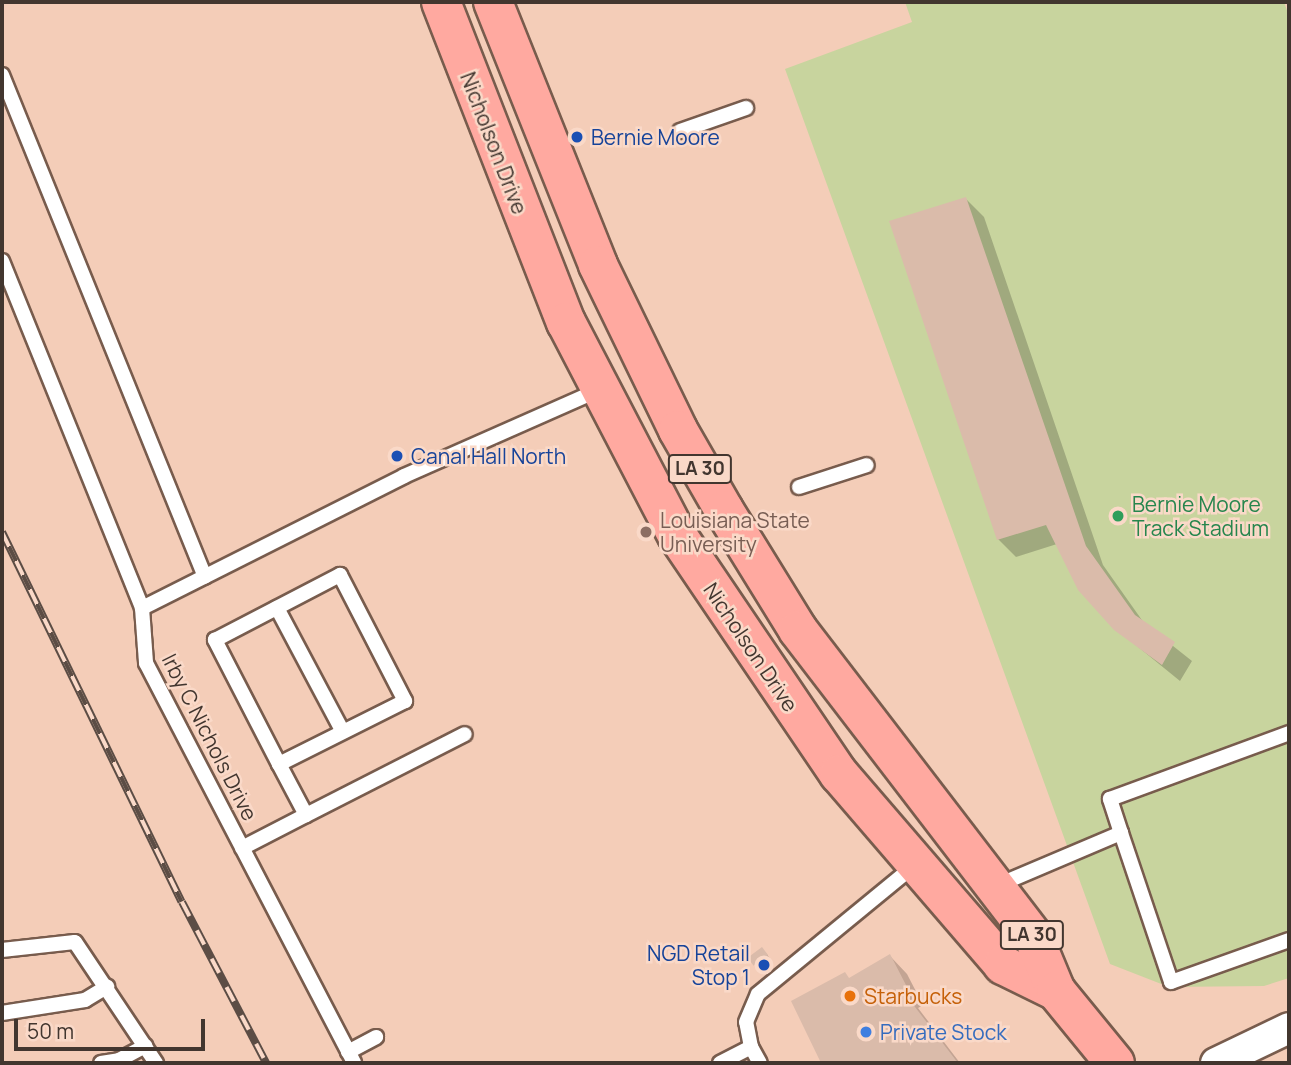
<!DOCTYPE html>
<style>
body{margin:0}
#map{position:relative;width:1291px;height:1065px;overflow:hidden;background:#fad9c8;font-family:Manrope,sans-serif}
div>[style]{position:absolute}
.built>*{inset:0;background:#f4cdb8;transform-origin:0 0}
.green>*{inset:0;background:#c8d49e}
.shadow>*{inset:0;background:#0003}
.building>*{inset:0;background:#dabbaa;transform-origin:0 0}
.roads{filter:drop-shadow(2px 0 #785c4d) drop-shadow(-2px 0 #785c4d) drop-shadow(0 2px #785c4d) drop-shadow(0 -2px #785c4d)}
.lane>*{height:14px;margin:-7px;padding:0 7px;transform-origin:7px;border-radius:7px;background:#fff}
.street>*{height:30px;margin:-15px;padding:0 15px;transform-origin:15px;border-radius:15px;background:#fff}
.primary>*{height:38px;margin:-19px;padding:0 19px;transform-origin:19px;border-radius:19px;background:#ffa9a0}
.rail>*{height:8px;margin-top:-4px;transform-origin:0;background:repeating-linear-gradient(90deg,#fad9c8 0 16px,#5c4d45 0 32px);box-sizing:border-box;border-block:2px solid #5c4d45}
.dots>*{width:19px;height:19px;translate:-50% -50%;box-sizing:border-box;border:4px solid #fad9c8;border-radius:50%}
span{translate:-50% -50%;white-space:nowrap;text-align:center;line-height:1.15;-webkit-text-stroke:5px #fad9c8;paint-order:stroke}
.shield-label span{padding:2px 5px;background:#fad9c8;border:2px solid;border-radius:5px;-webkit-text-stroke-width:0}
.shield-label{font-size:19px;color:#42362f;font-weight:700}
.transit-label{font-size:21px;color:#164399}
.left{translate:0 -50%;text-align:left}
.right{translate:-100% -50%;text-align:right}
.street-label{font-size:21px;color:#42362f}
.leisure-label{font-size:21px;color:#27864d}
.education-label{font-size:21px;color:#785e54}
.food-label{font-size:21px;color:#c56008}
.shop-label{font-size:21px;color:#366cbe}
.frame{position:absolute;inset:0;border:4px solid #42362f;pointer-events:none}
.scale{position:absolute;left:14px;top:1019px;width:191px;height:32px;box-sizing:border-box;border:4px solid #42362f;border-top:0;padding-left:9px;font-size:21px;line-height:24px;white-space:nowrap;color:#42362f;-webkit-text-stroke:5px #fad9c8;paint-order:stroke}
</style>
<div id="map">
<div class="built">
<i style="left:2px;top:2px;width:1287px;height:1061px"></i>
</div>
<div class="green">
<i style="clip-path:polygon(905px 2px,1284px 2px,1289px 16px,1289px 978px,1264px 986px,1169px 987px,1110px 964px,785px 69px,912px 22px)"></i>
</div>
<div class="shadow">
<i style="clip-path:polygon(966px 199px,984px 217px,1103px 565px,1144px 623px,1192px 661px,1180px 681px,1116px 629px,1057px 544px,1016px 557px,998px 539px)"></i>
<i style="clip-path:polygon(766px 953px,771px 960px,759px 969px,755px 965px)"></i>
<i style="clip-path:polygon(890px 956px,907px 974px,923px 1005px,918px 1008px,960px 1063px,825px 1063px,794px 1001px,850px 980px)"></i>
</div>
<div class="building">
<i style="clip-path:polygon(966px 197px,1086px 546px,1135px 615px,1175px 642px,1162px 665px,1114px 630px,1078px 590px,1046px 525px,997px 540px,889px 221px)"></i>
<i style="left:762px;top:947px;width:10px;height:18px;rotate:53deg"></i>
<i style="clip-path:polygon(890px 954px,907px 987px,902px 990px,958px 1063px,821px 1063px,791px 1001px,845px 972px,849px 978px)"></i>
</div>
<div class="roads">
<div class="lane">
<i style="left:2px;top:75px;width:541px;rotate:67.98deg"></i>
<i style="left:680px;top:131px;width:70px;rotate:-19.2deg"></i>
<i style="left:2px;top:261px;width:374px;rotate:68deg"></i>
<i style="left:142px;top:608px;width:55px;rotate:85.8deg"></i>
<i style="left:146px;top:663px;width:451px;rotate:62.5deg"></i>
<i style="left:799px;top:487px;width:71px;rotate:-17.9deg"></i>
<i style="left:142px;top:608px;width:293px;rotate:-26.7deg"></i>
<i style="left:404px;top:476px;width:213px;rotate:-23.8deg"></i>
<i style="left:277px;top:608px;width:140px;rotate:62deg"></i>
<i style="left:306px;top:815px;width:178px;rotate:-27deg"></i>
<i style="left:1121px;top:833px;width:157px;rotate:71.4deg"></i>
<i style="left:1171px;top:982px;width:125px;rotate:-19.6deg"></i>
<i style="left:242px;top:848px;width:72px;rotate:-27.3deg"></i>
<i style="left:306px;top:815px;width:58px;rotate:-117.9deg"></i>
<i style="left:279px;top:764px;width:140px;rotate:-117.3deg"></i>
<i style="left:215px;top:640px;width:141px;rotate:-27.5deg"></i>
<i style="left:340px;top:575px;width:142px;rotate:62.7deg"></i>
<i style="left:405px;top:701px;width:141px;rotate:153.4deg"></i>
<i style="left:996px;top:886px;width:136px;rotate:-23deg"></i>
<i style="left:1121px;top:833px;width:36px;rotate:-108deg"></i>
<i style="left:1110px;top:799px;width:191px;rotate:-20.2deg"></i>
<i style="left:2px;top:950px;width:73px;rotate:-6.3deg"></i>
<i style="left:75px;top:942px;width:146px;rotate:56.2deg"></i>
<i style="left:2px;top:1013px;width:84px;rotate:-8.9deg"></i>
<i style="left:85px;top:1000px;width:26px;rotate:-31deg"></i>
<i style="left:751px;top:1047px;width:18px;rotate:61deg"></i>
<i style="left:348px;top:1052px;width:32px;rotate:-28deg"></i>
<i style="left:101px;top:1063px;width:18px;rotate:-9deg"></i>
<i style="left:119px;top:1060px;width:30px;rotate:-28deg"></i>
<i style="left:720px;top:1063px;width:35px;rotate:-27deg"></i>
<i style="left:751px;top:1047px;width:25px;rotate:-101deg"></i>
<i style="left:746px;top:1022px;width:30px;rotate:-67deg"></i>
<i style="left:758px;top:994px;width:203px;rotate:-39.4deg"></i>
</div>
<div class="street">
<i style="left:1216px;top:1063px;width:81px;rotate:-25.6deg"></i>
</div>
<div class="primary">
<i style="left:441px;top:2px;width:344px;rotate:68.7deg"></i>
<i style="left:566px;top:322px;width:240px;rotate:62.5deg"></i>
<i style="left:677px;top:535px;width:289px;rotate:55.9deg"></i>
<i style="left:839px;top:774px;width:252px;rotate:49.3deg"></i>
<i style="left:1003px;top:965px;width:59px;rotate:26.1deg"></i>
<i style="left:493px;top:2px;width:283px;rotate:68.2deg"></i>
<i style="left:598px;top:265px;width:183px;rotate:64.1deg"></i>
<i style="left:678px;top:430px;width:92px;rotate:60.1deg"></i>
<i style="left:724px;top:510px;width:141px;rotate:58.3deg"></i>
<i style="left:798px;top:630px;width:388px;rotate:52.5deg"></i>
<i style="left:1034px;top:938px;width:57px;rotate:67.5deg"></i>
<i style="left:1056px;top:991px;width:93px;rotate:50.7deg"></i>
</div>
</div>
<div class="rail">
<i style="left:2px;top:532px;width:411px;rotate:64.1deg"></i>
<i style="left:182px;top:902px;width:182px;rotate:62.4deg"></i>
</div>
<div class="dots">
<i style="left:577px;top:137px;background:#1a4fb4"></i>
<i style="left:397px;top:456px;background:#1a4fb4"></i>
<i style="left:1118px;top:516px;background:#2e9e5b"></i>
<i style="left:646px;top:532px;background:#8d6e63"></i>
<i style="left:764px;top:965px;background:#1a4fb4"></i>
<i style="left:850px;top:996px;background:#e8710a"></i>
<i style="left:866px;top:1032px;background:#3f7fe0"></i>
</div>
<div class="shield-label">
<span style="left:700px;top:469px">LA 30</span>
<span style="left:1032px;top:935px">LA 30</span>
</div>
<div class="transit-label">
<span class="left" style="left:591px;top:137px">Bernie Moore</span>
<span class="left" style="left:411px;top:456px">Canal Hall North</span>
<span class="right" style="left:750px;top:965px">NGD Retail<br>Stop 1</span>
</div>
<div class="street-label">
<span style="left:494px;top:143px;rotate:69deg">Nicholson Drive</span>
<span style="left:751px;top:647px;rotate:56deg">Nicholson Drive</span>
<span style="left:210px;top:737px;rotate:63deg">Irby C Nichols Drive</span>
</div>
<div class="leisure-label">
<span class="left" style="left:1132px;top:516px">Bernie Moore<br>Track Stadium</span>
</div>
<div class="education-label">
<span class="left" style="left:660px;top:532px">Louisiana State<br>University</span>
</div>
<div class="food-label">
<span class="left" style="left:864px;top:996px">Starbucks</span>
</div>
<div class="shop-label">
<span class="left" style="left:880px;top:1032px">Private Stock</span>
</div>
<div class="frame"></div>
<div class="scale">50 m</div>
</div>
